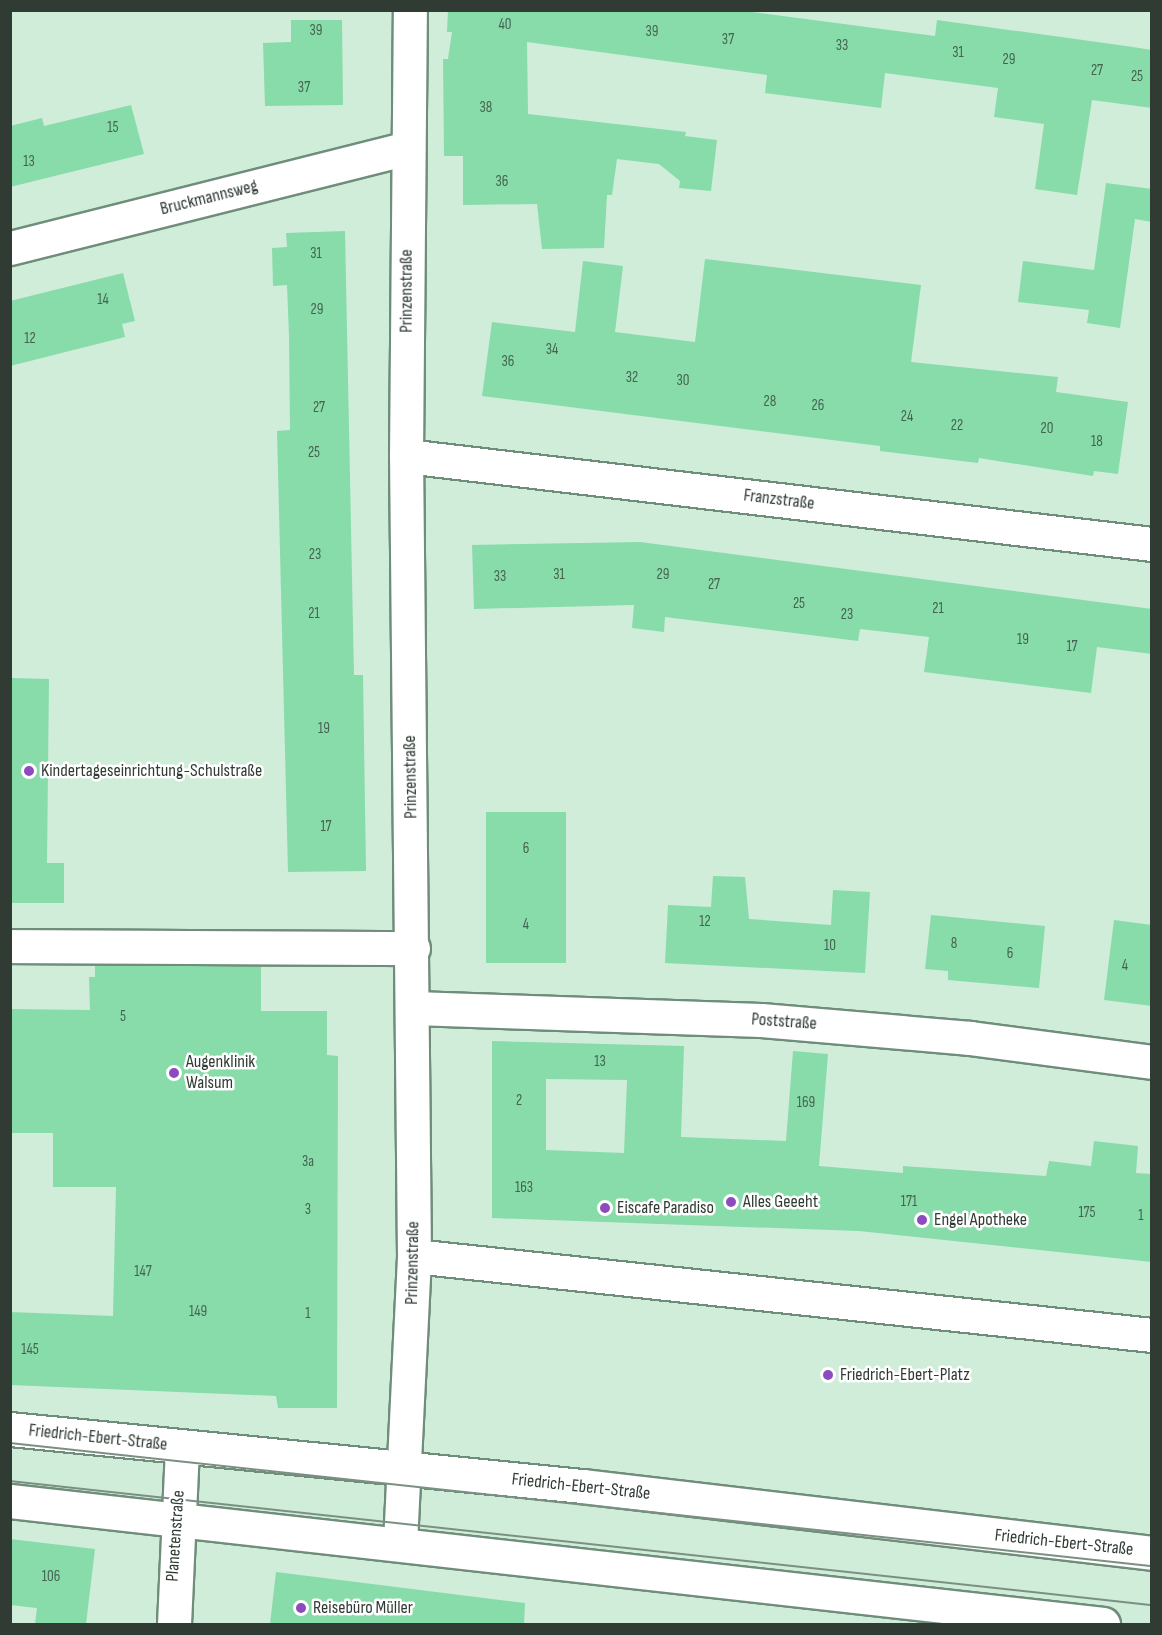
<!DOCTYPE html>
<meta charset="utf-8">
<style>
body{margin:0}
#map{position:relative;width:1162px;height:1635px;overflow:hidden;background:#cfedd9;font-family:"Sofia Sans Condensed",sans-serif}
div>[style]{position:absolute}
.building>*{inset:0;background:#87dcaa;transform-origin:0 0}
.roads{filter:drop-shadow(2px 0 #708d7b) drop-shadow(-2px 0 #708d7b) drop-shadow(0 2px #708d7b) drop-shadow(0 -2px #708d7b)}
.minor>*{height:33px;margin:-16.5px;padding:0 16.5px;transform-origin:16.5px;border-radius:16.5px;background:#fff}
.major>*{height:33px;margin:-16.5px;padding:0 16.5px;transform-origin:16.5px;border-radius:16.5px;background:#fff}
.tram>*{height:1.5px;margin:-0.75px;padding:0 0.75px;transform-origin:0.75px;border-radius:0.75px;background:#7b9082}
.dots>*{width:16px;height:16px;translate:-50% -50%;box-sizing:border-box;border:3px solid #fff;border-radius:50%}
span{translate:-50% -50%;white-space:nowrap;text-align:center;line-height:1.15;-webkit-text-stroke:5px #fff;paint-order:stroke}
.number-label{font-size:15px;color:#456351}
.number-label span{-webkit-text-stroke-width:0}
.street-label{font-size:18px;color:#2f3b33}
.poi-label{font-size:18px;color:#2f3b33}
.left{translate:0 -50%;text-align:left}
.frame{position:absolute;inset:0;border:12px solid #2f3b33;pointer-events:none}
</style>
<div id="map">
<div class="building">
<i style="clip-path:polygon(448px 10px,737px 10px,935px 36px,937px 20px,1126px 46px,1152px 50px,1152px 108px,1092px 100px,1077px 195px,1035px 189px,1044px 124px,994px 117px,998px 88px,885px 73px,881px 108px,765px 93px,767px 75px,527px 42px,528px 114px,686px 132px,685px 136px,717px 140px,711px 191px,679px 188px,680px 181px,659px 164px,617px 159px,612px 195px,607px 195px,604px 248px,542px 249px,537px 204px,463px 205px,463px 156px,444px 156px,443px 59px,448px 59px,452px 32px,447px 32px)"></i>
<i style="clip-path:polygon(291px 20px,342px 20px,343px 105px,265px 106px,263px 43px,291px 42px)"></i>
<i style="clip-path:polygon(131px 105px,144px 154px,10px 187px,10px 126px,42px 118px,44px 126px)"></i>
<i style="clip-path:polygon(1106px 183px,1152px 189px,1152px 222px,1135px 219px,1120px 328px,1087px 323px,1089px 310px,1018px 302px,1023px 261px,1094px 270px)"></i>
<i style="clip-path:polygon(345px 231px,354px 675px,363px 675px,366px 871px,288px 872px,277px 431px,290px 430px,289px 335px,287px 285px,273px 286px,272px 248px,287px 247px,286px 233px)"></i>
<i style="clip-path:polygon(705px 259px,921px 285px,911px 362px,1058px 377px,1056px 392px,1128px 402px,1118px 474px,1094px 471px,1093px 476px,979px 458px,978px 463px,880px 451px,880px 446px,482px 396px,492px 322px,575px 332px,583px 261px,623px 266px,615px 332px,695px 342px)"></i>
<i style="clip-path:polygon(123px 273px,135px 321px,122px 324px,125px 337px,10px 366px,10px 301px)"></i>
<i style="clip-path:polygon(640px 542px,1152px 609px,1152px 654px,1097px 647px,1091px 693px,924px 672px,929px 637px,860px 629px,858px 641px,665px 617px,664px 632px,632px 628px,634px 605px,474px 609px,472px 545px)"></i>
<i style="clip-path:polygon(10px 678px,49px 679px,47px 863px,64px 863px,64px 903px,10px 903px)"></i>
<i style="left:486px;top:812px;width:80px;height:151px"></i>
<i style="clip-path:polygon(713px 876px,745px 877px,749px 919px,831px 925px,833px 890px,870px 892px,865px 973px,665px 963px,668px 905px,711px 907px)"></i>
<i style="clip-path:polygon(931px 915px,1045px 926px,1039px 988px,948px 980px,948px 971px,925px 969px)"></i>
<i style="clip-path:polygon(1114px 920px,1152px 925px,1152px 1006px,1104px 1000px)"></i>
<i style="clip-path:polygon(95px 965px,261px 966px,261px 1011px,327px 1011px,327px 1055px,338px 1056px,337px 1408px,278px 1408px,276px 1396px,10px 1385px,10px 1312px,113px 1316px,116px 1187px,53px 1187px,53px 1133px,10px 1133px,10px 1009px,90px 1010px,89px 977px,95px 977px)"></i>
<i style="clip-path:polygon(evenodd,492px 1041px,684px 1046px,681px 1137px,786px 1141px,793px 1051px,828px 1054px,819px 1166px,903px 1173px,903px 1166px,1046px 1176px,1049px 1161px,1091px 1166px,1094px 1141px,1138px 1146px,1136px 1173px,1152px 1174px,1152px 1262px,859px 1231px,492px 1218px,492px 1041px,546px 1079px,627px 1080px,624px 1153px,546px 1150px,546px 1079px)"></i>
<i style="clip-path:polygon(10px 1539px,95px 1549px,86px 1624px,35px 1624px,37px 1608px,10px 1605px)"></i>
<i style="clip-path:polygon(276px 1572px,525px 1603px,524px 1624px,270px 1624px)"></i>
</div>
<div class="roads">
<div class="minor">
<i style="left:10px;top:248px;width:410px;rotate:-14.1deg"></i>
<i style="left:406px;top:456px;width:751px;rotate:6.73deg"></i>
<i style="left:10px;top:946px;width:403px;rotate:0.3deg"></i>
<i style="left:414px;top:1008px;width:347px;rotate:2deg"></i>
<i style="left:761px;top:1020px;width:210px;rotate:4.9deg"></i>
<i style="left:970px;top:1038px;width:184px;rotate:7.5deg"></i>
<i style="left:414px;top:1256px;width:742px;rotate:6.11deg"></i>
<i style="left:400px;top:1543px;width:287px;rotate:-87.2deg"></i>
<i style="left:414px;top:1256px;width:800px;rotate:-90.57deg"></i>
<i style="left:406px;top:456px;width:446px;rotate:-89.5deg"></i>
<i style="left:174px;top:1624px;width:177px;rotate:-87.4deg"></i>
</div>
<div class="major">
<i style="left:10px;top:1429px;width:575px;rotate:5.69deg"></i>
<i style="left:582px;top:1486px;width:574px;rotate:6.7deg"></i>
<i style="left:10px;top:1501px;width:1100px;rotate:6.42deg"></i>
</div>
</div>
<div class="tram">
<i style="left:10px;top:1443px;width:1149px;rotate:6.15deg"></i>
<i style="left:10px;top:1481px;width:1149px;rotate:6.2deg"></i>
</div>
<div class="dots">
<i style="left:29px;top:771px;background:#8c4bbf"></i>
<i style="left:174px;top:1073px;background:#8c4bbf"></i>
<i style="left:731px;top:1202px;background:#8c4bbf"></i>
<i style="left:605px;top:1208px;background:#8c4bbf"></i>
<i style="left:922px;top:1220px;background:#8c4bbf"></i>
<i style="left:828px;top:1375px;background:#8c4bbf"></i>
<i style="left:301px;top:1608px;background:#8c4bbf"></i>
</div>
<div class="number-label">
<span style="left:505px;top:25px">40</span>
<span style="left:316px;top:31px">39</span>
<span style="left:652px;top:32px">39</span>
<span style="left:728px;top:40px">37</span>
<span style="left:842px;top:46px">33</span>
<span style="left:958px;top:53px">31</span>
<span style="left:1009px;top:60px">29</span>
<span style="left:1097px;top:71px">27</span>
<span style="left:1137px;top:77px">25</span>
<span style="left:304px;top:88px">37</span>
<span style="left:486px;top:108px">38</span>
<span style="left:113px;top:128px">15</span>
<span style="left:29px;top:162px">13</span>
<span style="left:502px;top:182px">36</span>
<span style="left:316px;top:254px">31</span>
<span style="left:103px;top:300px">14</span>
<span style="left:317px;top:310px">29</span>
<span style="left:30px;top:339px">12</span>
<span style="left:552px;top:350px">34</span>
<span style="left:508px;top:362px">36</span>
<span style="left:632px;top:378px">32</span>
<span style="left:683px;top:381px">30</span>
<span style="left:770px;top:402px">28</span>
<span style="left:818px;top:406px">26</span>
<span style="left:319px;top:408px">27</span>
<span style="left:907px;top:417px">24</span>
<span style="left:957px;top:426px">22</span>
<span style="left:1047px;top:429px">20</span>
<span style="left:1097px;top:442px">18</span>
<span style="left:314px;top:453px">25</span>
<span style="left:315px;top:555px">23</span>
<span style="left:559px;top:575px">31</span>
<span style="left:663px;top:575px">29</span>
<span style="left:500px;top:577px">33</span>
<span style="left:714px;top:585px">27</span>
<span style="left:799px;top:604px">25</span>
<span style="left:938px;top:609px">21</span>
<span style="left:314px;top:614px">21</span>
<span style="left:847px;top:615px">23</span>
<span style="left:1023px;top:640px">19</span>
<span style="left:1072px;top:647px">17</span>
<span style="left:324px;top:729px">19</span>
<span style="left:326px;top:827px">17</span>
<span style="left:526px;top:849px">6</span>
<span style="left:705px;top:922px">12</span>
<span style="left:526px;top:925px">4</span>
<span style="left:954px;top:944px">8</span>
<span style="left:830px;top:946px">10</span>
<span style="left:1010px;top:954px">6</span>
<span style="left:1125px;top:966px">4</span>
<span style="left:123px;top:1017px">5</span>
<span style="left:600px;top:1062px">13</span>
<span style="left:519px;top:1101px">2</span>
<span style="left:806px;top:1103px">169</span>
<span style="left:308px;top:1162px">3a</span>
<span style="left:524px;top:1188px">163</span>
<span style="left:909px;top:1202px">171</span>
<span style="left:308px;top:1210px">3</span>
<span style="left:1087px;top:1213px">175</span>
<span style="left:1141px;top:1216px">1</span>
<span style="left:143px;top:1272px">147</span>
<span style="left:198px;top:1312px">149</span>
<span style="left:308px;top:1314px">1</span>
<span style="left:30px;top:1350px">145</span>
<span style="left:51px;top:1577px">106</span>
</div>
<div class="street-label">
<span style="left:209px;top:198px;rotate:-14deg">Bruckmannsweg</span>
<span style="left:407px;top:291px;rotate:-90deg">Prinzenstraße</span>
<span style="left:779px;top:500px;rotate:7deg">Franzstraße</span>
<span style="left:411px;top:777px;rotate:-91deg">Prinzenstraße</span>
<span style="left:784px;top:1022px;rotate:4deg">Poststraße</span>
<span style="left:413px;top:1263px;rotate:-89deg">Prinzenstraße</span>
<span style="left:98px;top:1438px;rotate:6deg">Friedrich-Ebert-Straße</span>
<span style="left:581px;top:1487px;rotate:6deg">Friedrich-Ebert-Straße</span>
<span style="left:176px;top:1536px;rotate:-86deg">Planetenstraße</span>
<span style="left:1064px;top:1543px;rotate:6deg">Friedrich-Ebert-Straße</span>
</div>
<div class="poi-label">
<span class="left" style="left:41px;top:771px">Kindertageseinrichtung-Schulstraße</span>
<span class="left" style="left:186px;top:1073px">Augenklinik<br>Walsum</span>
<span class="left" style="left:743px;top:1202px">Alles Geeeht</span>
<span class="left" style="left:617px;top:1208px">Eiscafe Paradiso</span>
<span class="left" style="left:934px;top:1220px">Engel Apotheke</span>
<span class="left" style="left:840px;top:1375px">Friedrich-Ebert-Platz</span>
<span class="left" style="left:313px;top:1608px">Reisebüro Müller</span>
</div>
<div class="frame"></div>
</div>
